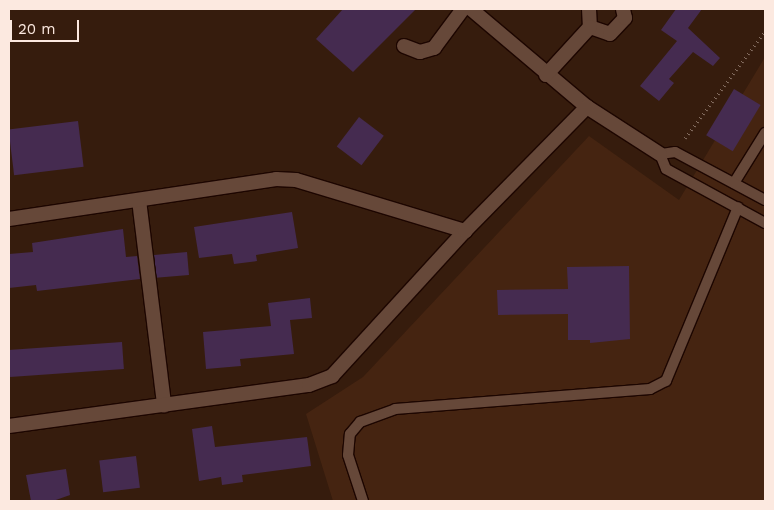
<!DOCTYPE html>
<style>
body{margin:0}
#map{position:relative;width:774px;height:510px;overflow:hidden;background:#361c0d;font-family:"Work Sans",sans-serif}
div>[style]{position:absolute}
.built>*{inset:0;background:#452411}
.building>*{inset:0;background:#452b50;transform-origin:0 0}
.path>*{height:3px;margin-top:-1.5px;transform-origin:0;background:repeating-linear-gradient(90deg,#856e61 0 1px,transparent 0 5px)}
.roads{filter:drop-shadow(1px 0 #1d0600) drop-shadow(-1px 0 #1d0600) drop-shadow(0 1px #1d0600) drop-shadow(0 -1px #1d0600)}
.service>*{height:10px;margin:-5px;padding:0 5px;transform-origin:5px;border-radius:5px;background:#664839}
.minor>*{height:14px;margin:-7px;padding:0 7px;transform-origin:7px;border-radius:7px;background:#664839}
span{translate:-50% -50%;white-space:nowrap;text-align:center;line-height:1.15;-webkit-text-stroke:4px #361c0d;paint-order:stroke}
.frame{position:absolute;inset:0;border:10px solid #fce9e0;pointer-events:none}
.scale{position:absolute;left:10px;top:20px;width:69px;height:22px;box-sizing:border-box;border:2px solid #fce9e0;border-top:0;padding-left:6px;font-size:15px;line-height:18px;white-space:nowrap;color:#fce9e0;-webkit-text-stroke:4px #361c0d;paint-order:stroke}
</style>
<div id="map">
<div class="built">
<i style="clip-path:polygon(765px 57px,765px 501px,333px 501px,306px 414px,363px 377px,589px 136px,679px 200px)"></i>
</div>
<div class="building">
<i style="clip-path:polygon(343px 9px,416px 9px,353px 72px,316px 39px)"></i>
<i style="clip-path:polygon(676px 9px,702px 9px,688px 28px,720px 58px,713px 66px,693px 52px,669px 79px,674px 83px,659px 101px,640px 86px,677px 41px,661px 30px)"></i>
<i style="left:734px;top:89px;width:31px;height:54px;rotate:31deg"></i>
<i style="left:359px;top:117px;width:31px;height:37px;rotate:37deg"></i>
<i style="left:78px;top:121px;width:46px;height:70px;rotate:83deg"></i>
<i style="clip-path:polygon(292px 212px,298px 248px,256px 255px,257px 261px,234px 264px,232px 254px,199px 258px,194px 227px)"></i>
<i style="clip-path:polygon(123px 229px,126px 257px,137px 256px,140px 279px,37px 291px,36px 285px,9px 288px,9px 254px,33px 252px,32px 243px)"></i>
<i style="left:187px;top:252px;width:23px;height:33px;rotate:85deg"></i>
<i style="clip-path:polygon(629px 266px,630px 339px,590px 343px,590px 340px,568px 340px,568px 314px,498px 315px,497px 290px,568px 289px,567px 267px)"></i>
<i style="clip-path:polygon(310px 298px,312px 318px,290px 320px,294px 354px,240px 359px,241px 366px,206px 369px,203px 332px,271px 326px,268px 303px)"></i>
<i style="left:122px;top:342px;width:27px;height:114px;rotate:86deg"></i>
<i style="clip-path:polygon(212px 426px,215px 447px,307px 437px,311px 466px,242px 475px,243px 482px,222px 485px,221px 477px,199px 481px,192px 429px)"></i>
<i style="left:136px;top:456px;width:32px;height:37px;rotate:83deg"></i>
<i style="clip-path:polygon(66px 469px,70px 495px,53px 501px,31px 501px,26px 475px)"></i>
</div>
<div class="path">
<i style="left:685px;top:138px;width:134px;rotate:-53.2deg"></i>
</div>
<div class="roads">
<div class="service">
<i style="left:734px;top:183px;width:59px;rotate:-58.2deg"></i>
<i style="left:765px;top:200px;width:102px;rotate:-151.9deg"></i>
<i style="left:675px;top:152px;width:15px;rotate:172deg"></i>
<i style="left:660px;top:154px;width:16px;rotate:68deg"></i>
<i style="left:666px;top:169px;width:113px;rotate:28.6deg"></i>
<i style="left:363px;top:501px;width:48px;rotate:-108.1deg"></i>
<i style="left:348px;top:455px;width:21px;rotate:-85deg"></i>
<i style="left:350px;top:434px;width:16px;rotate:-50deg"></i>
<i style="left:360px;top:422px;width:37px;rotate:-20deg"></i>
<i style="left:395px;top:409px;width:256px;rotate:-4.5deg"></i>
<i style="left:650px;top:389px;width:18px;rotate:-27deg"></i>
<i style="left:666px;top:381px;width:188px;rotate:-67.5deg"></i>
</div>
<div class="minor">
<i style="left:471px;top:9px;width:152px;rotate:40.2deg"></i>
<i style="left:587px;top:107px;width:87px;rotate:32.8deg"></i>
<i style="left:589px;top:9px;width:18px;rotate:87deg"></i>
<i style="left:590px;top:27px;width:21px;rotate:19deg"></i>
<i style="left:610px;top:34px;width:22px;rotate:-47deg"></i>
<i style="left:625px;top:18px;width:9px;rotate:-103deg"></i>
<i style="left:404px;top:46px;width:17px;rotate:21deg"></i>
<i style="left:420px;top:52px;width:15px;rotate:-16deg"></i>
<i style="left:434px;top:48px;width:49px;rotate:-53.4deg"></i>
<i style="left:546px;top:75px;width:65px;rotate:-47.5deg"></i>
<i style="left:139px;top:200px;width:207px;rotate:83deg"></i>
<i style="left:9px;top:219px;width:270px;rotate:-8.5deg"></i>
<i style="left:276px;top:179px;width:20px;rotate:3deg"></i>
<i style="left:296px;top:180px;width:177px;rotate:16.8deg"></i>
<i style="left:9px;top:426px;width:303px;rotate:-7.8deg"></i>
<i style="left:309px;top:385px;width:25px;rotate:-21deg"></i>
<i style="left:332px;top:376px;width:197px;rotate:-47.5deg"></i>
<i style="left:465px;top:231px;width:174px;rotate:-45.5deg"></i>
</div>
</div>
<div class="frame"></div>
<div class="scale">20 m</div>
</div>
